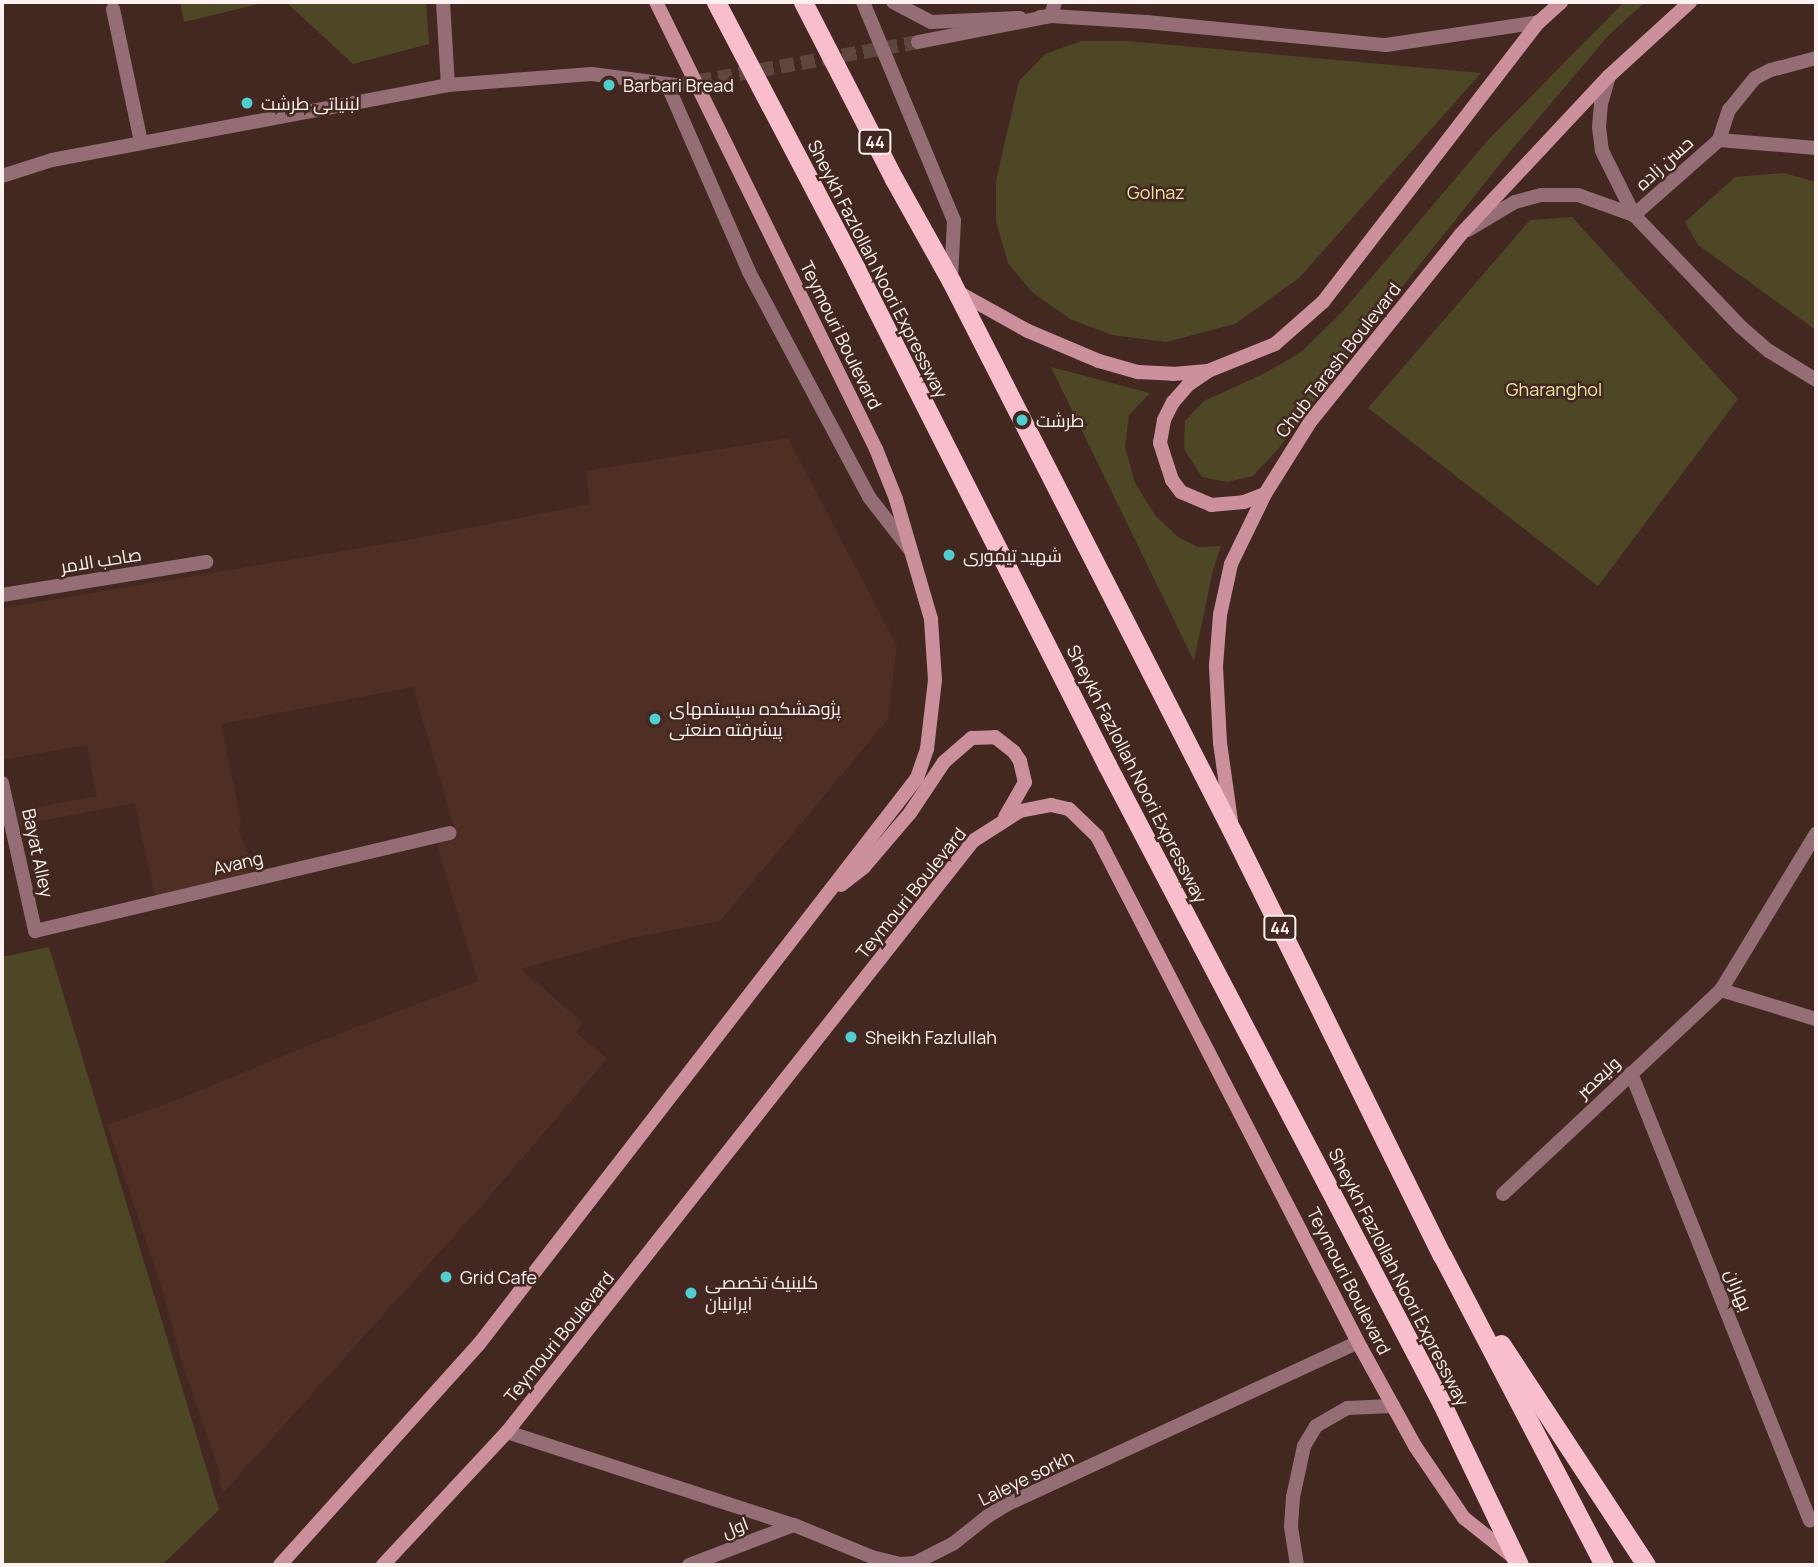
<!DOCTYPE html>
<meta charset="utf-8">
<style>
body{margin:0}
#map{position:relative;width:1818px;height:1567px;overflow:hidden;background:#422820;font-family:Manrope,Cairo,sans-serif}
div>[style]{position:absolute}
.built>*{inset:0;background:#4f2e24}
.green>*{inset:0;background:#4d4726}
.minor-tunnel>*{height:14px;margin-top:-7px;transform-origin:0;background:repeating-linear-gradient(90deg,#5e463f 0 14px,transparent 0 21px)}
.minor>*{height:14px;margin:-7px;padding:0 7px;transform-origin:7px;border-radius:7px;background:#946d75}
.tertiary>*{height:14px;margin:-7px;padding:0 7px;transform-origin:7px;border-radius:7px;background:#946d75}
.secondary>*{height:14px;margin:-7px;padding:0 7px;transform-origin:7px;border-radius:7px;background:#cc8f9c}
.trunk>*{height:19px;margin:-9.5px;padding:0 9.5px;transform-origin:9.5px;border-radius:9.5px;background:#f9becc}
.dots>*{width:19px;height:19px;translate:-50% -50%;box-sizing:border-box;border:4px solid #422820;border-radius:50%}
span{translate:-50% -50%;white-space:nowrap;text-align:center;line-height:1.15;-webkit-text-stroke:5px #422820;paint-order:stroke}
.shield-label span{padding:2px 5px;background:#422820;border:2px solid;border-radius:5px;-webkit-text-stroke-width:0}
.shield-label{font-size:16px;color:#fdf2ef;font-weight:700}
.poi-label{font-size:18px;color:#fdf2ef}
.left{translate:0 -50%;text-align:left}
.street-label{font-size:18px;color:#fdf2ef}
.park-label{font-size:18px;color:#efe6a6}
.frame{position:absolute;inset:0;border:4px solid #fdf2ef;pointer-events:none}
</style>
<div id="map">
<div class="built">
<i style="clip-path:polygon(788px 438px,897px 646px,888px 719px,720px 921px,631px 938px,521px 969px,583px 1023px,576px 1032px,607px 1059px,483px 1204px,223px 1493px,219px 1482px,220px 1474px,183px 1366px,161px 1285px,107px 1125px,179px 1099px,312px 1044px,478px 981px,437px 845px,440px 844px,436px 831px,454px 827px,413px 687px,221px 724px,241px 823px,239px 831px,249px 856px,249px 876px,155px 898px,135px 803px,20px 825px,16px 811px,97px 796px,87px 745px,2px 760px,2px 608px,402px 541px,590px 504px,586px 471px)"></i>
</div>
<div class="green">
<i style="clip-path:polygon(180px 2px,268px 2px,184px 22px)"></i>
<i style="clip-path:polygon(286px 2px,426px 2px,429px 44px,353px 64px)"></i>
<i style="clip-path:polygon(1624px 2px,1645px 2px,1608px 36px,1503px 160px,1355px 346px,1279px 448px,1253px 476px,1227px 482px,1202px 477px,1184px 449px,1185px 421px,1204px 401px,1263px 374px,1300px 353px,1342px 312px,1489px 139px)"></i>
<i style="clip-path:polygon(1081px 41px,1127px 41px,1481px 73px,1299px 278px,1235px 324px,1166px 342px,1112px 335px,1070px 319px,1032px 292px,1008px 263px,996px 221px,996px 181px,1019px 81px,1045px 54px)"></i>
<i style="clip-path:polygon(1784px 173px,1816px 182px,1816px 330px,1698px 245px,1685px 222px,1735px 177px)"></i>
<i style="clip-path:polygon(1572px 217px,1738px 399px,1598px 586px,1368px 408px,1530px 220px)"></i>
<i style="clip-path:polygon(1051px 367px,1150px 393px,1129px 415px,1125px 447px,1135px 483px,1155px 515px,1178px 537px,1198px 547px,1221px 546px,1213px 570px,1194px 661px)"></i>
<i style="clip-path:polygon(49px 947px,219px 1510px,162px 1565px,2px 1565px,2px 957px)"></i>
</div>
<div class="minor-tunnel">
<i style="left:677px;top:85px;width:245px;rotate:-10.1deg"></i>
</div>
<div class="minor">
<i style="left:443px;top:2px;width:83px;rotate:86.6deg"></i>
<i style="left:893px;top:2px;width:43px;rotate:27.8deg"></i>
<i style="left:931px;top:22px;width:89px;rotate:-2.6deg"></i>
<i style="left:113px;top:9px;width:136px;rotate:78.1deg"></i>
<i style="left:1040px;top:17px;width:11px;rotate:-5deg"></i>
<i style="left:1051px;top:16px;width:15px;rotate:-74deg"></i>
<i style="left:675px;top:85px;width:8px;rotate:-173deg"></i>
<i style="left:667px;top:84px;width:205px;rotate:66.4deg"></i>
<i style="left:749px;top:272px;width:255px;rotate:61.9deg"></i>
<i style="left:869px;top:497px;width:68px;rotate:52.1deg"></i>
<i style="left:1719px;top:140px;width:97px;rotate:4.7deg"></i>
<i style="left:2px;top:176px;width:52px;rotate:-17.7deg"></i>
<i style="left:52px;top:160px;width:403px;rotate:-10.7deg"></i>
<i style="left:448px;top:85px;width:144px;rotate:-4.4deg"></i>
<i style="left:592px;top:74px;width:76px;rotate:7.6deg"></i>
<i style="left:1634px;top:215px;width:113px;rotate:-41.4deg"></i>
<i style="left:1719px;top:140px;width:32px;rotate:-72deg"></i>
<i style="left:1729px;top:110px;width:41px;rotate:-50.9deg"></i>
<i style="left:1755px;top:78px;width:18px;rotate:-27deg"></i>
<i style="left:1771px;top:70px;width:47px;rotate:-14.9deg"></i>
<i style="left:2px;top:595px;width:207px;rotate:-9.2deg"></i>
<i style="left:2px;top:783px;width:152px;rotate:77.4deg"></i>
<i style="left:35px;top:931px;width:426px;rotate:-13.3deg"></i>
<i style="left:1721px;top:990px;width:99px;rotate:17deg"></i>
<i style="left:1631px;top:1073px;width:482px;rotate:68.2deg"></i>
<i style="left:1503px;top:1194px;width:299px;rotate:-43.1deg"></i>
<i style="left:1721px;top:990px;width:183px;rotate:-58.7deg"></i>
<i style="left:507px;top:1432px;width:302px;rotate:18deg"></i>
<i style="left:794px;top:1525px;width:84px;rotate:22.3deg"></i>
<i style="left:872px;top:1557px;width:30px;rotate:14deg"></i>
<i style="left:901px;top:1564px;width:14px;rotate:-4deg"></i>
<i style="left:915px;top:1563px;width:44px;rotate:-27.1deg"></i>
<i style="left:954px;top:1543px;width:43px;rotate:-38.5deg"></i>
<i style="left:988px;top:1516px;width:26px;rotate:-31deg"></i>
<i style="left:1010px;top:1503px;width:383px;rotate:-24.8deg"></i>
<i style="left:689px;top:1565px;width:112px;rotate:-20.9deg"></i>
<i style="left:1297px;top:1565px;width:39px;rotate:-99deg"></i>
<i style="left:1291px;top:1526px;width:29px;rotate:-86deg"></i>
<i style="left:1293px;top:1497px;width:52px;rotate:-77.8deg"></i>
<i style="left:1304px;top:1446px;width:23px;rotate:-59deg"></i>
<i style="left:1316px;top:1426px;width:36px;rotate:-30deg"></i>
<i style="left:1347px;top:1408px;width:46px;rotate:-2.5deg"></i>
</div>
<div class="tertiary">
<i style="left:863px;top:2px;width:237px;rotate:67.4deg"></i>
<i style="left:954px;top:221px;width:58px;rotate:93deg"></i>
<i style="left:918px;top:42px;width:136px;rotate:-11.1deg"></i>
<i style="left:1051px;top:16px;width:95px;rotate:3.6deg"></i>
<i style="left:1146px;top:22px;width:241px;rotate:5.5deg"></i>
<i style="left:1386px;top:45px;width:155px;rotate:-8.5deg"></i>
<i style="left:1609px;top:76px;width:29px;rotate:106deg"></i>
<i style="left:1601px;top:104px;width:23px;rotate:95deg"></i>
<i style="left:1599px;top:127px;width:24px;rotate:83deg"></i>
<i style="left:1602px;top:151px;width:72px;rotate:63.4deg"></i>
<i style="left:1634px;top:215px;width:155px;rotate:46.3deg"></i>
<i style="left:1741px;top:327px;width:37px;rotate:41deg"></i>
<i style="left:1769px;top:351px;width:55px;rotate:31.7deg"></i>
<i style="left:1468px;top:230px;width:55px;rotate:-30.8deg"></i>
<i style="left:1515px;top:202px;width:27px;rotate:-15deg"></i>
<i style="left:1541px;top:195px;width:37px"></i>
<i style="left:1578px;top:195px;width:59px;rotate:19.7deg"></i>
</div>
<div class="secondary">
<i style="left:956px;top:291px;width:82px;rotate:29.1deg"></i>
<i style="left:1028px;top:331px;width:77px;rotate:22.9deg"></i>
<i style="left:1099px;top:361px;width:41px;rotate:15.8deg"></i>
<i style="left:1138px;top:372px;width:35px;rotate:3deg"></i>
<i style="left:1173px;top:374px;width:35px;rotate:-5deg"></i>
<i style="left:1208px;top:371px;width:72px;rotate:-21.9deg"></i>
<i style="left:1275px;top:344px;width:64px;rotate:-41.2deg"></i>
<i style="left:1323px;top:302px;width:354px;rotate:-52.4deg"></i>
<i style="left:1539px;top:22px;width:30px;rotate:-42deg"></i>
<i style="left:1207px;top:372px;width:23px;rotate:146deg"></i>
<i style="left:1188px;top:385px;width:23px;rotate:131deg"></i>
<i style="left:1173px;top:402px;width:20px;rotate:117deg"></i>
<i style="left:1164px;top:420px;width:23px;rotate:100deg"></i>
<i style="left:1160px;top:443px;width:39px;rotate:72deg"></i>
<i style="left:1172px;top:480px;width:15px;rotate:53deg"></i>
<i style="left:1181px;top:492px;width:33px;rotate:23deg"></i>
<i style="left:1211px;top:505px;width:33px;rotate:-5deg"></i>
<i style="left:1244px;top:502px;width:22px;rotate:-21deg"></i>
<i style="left:1231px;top:821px;width:79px;rotate:-98deg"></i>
<i style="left:1220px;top:743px;width:77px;rotate:-93deg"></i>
<i style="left:1216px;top:666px;width:51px;rotate:-85.5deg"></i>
<i style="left:1220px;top:615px;width:52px;rotate:-77.8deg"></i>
<i style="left:1231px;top:564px;width:78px;rotate:-64.1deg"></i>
<i style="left:1265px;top:494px;width:85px;rotate:-58deg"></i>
<i style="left:1310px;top:422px;width:241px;rotate:-51.2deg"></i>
<i style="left:1461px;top:234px;width:216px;rotate:-46.9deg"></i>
<i style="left:1609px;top:76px;width:110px;rotate:-42.4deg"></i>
<i style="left:841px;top:885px;width:29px;rotate:-38deg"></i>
<i style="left:864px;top:867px;width:71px;rotate:-49.6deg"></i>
<i style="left:910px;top:813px;width:61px;rotate:-56.3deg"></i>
<i style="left:944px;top:762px;width:37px;rotate:-41deg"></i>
<i style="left:972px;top:738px;width:23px;rotate:-2deg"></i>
<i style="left:995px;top:737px;width:24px;rotate:38deg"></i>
<i style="left:1014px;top:752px;width:11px;rotate:56deg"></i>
<i style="left:1020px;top:761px;width:22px;rotate:77deg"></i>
<i style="left:1025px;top:782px;width:40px;rotate:119.7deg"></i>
<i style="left:280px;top:1565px;width:297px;rotate:-48deg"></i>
<i style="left:479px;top:1344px;width:716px;rotate:-52.27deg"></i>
<i style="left:917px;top:778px;width:31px;rotate:-71deg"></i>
<i style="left:927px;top:749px;width:69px;rotate:-83.4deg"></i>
<i style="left:935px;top:680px;width:61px;rotate:-93.8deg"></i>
<i style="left:931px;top:619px;width:125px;rotate:-106.3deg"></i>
<i style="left:896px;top:499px;width:54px;rotate:-111.8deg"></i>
<i style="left:876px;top:449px;width:498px;rotate:-116.2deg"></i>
<i style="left:383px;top:1565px;width:182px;rotate:-47deg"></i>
<i style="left:507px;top:1432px;width:753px;rotate:-51.74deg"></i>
<i style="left:973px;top:841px;width:56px;rotate:-32.6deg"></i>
<i style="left:1020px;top:811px;width:32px;rotate:-11deg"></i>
<i style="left:1051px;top:805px;width:18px;rotate:13deg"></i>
<i style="left:1069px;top:809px;width:39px;rotate:44deg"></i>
<i style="left:1097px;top:836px;width:576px;rotate:62.72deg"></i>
<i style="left:1361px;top:1348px;width:112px;rotate:61.1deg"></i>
<i style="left:1415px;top:1446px;width:87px;rotate:55.8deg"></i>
<i style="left:1464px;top:1518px;width:61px;rotate:38.4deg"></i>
</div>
<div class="trunk">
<i style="left:716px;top:2px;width:301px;rotate:62.3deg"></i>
<i style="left:856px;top:269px;width:556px;rotate:63.16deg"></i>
<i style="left:1107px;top:765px;width:721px;rotate:62.33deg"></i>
<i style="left:1442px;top:1404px;width:178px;rotate:64.4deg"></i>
<i style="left:803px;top:2px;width:199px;rotate:62.8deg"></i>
<i style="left:894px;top:179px;width:117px;rotate:60.8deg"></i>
<i style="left:951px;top:281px;width:620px;rotate:62.94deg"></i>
<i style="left:1233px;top:833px;width:471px;rotate:63.7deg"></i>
<i style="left:1442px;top:1255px;width:350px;rotate:62.4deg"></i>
<i style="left:1501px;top:1344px;width:264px;rotate:56.7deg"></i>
</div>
<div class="dots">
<i style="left:609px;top:85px;background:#52cdce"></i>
<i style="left:247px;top:103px;background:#52cdce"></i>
<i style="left:1022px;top:420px;background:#52cdce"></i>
<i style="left:949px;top:555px;background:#52cdce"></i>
<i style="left:655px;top:719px;background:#52cdce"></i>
<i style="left:851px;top:1037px;background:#52cdce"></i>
<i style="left:446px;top:1277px;background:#52cdce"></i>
<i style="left:691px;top:1293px;background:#52cdce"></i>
</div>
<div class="shield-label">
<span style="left:875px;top:142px">44</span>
<span style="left:1280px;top:928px">44</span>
</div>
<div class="poi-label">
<span class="left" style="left:623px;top:85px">Barbari Bread</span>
<span class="left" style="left:261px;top:103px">لبنیاتی طرشت</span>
<span class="left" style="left:1036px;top:420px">طرشت</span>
<span class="left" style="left:963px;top:555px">شهید تیموری</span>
<span class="left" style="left:669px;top:719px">پژوهشکده سیستمهای<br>پیشرفته صنعتی</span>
<span class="left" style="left:865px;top:1037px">Sheikh Fazlullah</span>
<span class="left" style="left:460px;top:1277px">Grid Cafe</span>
<span class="left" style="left:705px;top:1293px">کلینیک تخصصی<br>ایرانیان</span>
</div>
<div class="street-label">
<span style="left:1664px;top:163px;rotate:-42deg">حسن زاده</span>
<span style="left:878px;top:269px;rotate:63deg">Sheykh Fazlollah Noori Expressway</span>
<span style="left:841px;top:335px;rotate:64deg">Teymouri Boulevard</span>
<span style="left:1338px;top:360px;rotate:-52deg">Chub Tarash Boulevard</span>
<span style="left:101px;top:560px;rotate:-9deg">صاحب الامر</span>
<span style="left:1137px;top:774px;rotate:63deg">Sheykh Fazlollah Noori Expressway</span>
<span style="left:38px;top:853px;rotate:78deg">Bayat Alley</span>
<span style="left:238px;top:863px;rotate:-13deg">Avang</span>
<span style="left:911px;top:893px;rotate:-51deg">Teymouri Boulevard</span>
<span style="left:1598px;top:1077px;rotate:-43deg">ولیعصر</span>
<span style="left:1399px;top:1277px;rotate:63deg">Sheykh Fazlollah Noori Expressway</span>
<span style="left:1349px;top:1281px;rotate:63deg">Teymouri Boulevard</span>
<span style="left:1739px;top:1290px;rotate:68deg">بهاران</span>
<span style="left:559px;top:1337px;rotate:-51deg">Teymouri Boulevard</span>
<span style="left:1026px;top:1478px;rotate:-26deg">Laleye sorkh</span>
<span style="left:735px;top:1527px;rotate:-21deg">اول</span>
</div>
<div class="park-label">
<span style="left:1156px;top:192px">Golnaz</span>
<span style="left:1554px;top:389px">Gharanghol</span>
</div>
<div class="frame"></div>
</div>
